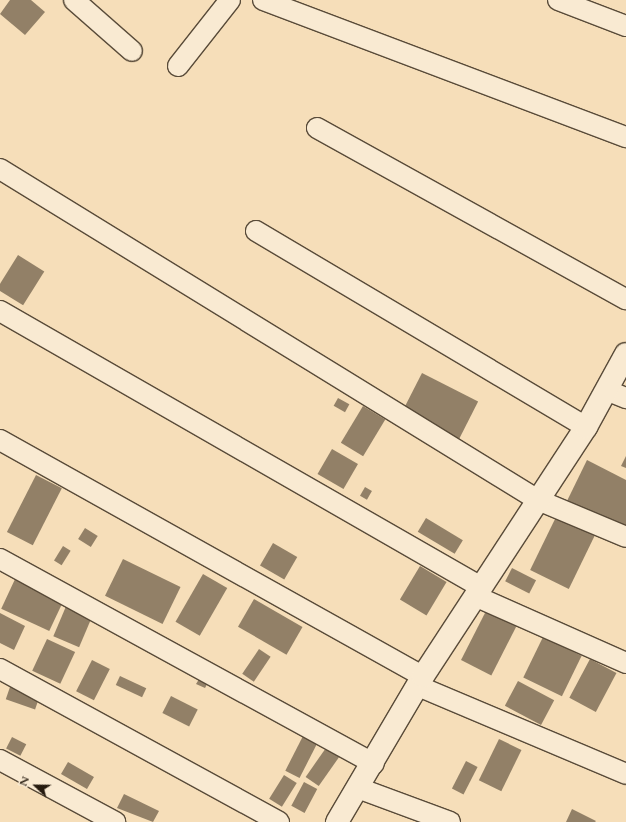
<!DOCTYPE html>
<style>
body{margin:0}
#map{position:relative;width:626px;height:822px;overflow:hidden;background:#f6deb9;font-family:Cardo,serif}
div>[style]{position:absolute}
.building>*{inset:0;background:#928067;transform-origin:0 0}
.roads{filter:drop-shadow(1px 0 #594b39) drop-shadow(-1px 0 #594b39) drop-shadow(0 1px #594b39) drop-shadow(0 -1px #594b39)}
.street>*{height:20px;margin:-10px;padding:0 10px;transform-origin:10px;border-radius:10px;background:#f9ead2}
.secondary>*{height:22px;margin:-11px;padding:0 11px;transform-origin:11px;border-radius:11px;background:#f9ead2}
span{translate:-50% -50%;white-space:nowrap;text-align:center;line-height:1.15;-webkit-text-stroke:4px #f9ead2;paint-order:stroke}
.north{position:absolute;left:16px;top:766px;width:40px;height:40px;-webkit-text-stroke:3px #f9ead2;paint-order:stroke;rotate:292deg;font-size:11px;font-weight:700;line-height:16px;text-align:center;color:#251a0e}
.north::after{content:'';display:block;margin:auto;width:14px;height:18px;background:#251a0e;clip-path:polygon(50% 0,100% 100%,50% 72%,0 100%)}
</style>
<div id="map">
<div class="building">
<i style="clip-path:polygon(10px 0,31px 0,45px 12px,25px 35px,0 14px)"></i>
<i style="left:18px;top:255px;width:31px;height:40px;rotate:32deg"></i>
<i style="left:422px;top:373px;width:63px;height:43px;rotate:27deg"></i>
<i style="left:338px;top:398px;width:13px;height:9px;rotate:29deg"></i>
<i style="left:363px;top:406px;width:26px;height:43px;rotate:31deg"></i>
<i style="left:332px;top:449px;width:30px;height:29px;rotate:30deg"></i>
<i style="clip-path:polygon(626px 456px,626px 468px,621px 466px)"></i>
<i style="clip-path:polygon(587px 460px,626px 480px,626px 531px,567px 501px)"></i>
<i style="left:36px;top:475px;width:29px;height:64px;rotate:27deg"></i>
<i style="left:365px;top:487px;width:8px;height:10px;rotate:30deg"></i>
<i style="left:556px;top:517px;width:43px;height:59px;rotate:26deg"></i>
<i style="left:426px;top:518px;width:43px;height:16px;rotate:31deg"></i>
<i style="left:85px;top:528px;width:15px;height:13px;rotate:32deg"></i>
<i style="left:273px;top:543px;width:28px;height:26px;rotate:30deg"></i>
<i style="left:63px;top:546px;width:9px;height:17px;rotate:32deg"></i>
<i style="left:123px;top:559px;width:64px;height:41px;rotate:26deg"></i>
<i style="left:420px;top:566px;width:31px;height:39px;rotate:31deg"></i>
<i style="left:512px;top:568px;width:27px;height:15px;rotate:27deg"></i>
<i style="left:203px;top:574px;width:28px;height:55px;rotate:30deg"></i>
<i style="left:16px;top:577px;width:53px;height:35px;rotate:25deg"></i>
<i style="left:254px;top:599px;width:56px;height:32px;rotate:30deg"></i>
<i style="left:67px;top:604px;width:28px;height:35px;rotate:23deg"></i>
<i style="left:486px;top:611px;width:34px;height:55px;rotate:27deg"></i>
<i style="clip-path:polygon(0 613px,25px 626px,14px 650px,0 643px)"></i>
<i style="left:543px;top:637px;width:43px;height:45px;rotate:26deg"></i>
<i style="left:47px;top:639px;width:31px;height:35px;rotate:25deg"></i>
<i style="left:259px;top:649px;width:14px;height:30px;rotate:34deg"></i>
<i style="left:590px;top:659px;width:30px;height:44px;rotate:28deg"></i>
<i style="left:92px;top:660px;width:20px;height:35px;rotate:27deg"></i>
<i style="clip-path:polygon(204px 671px,212px 675px,205px 688px,196px 684px)"></i>
<i style="left:120px;top:676px;width:29px;height:10px;rotate:25deg"></i>
<i style="left:518px;top:681px;width:41px;height:28px;rotate:28deg"></i>
<i style="left:10px;top:687px;width:31px;height:13px;rotate:19deg"></i>
<i style="left:171px;top:696px;width:30px;height:19px;rotate:27deg"></i>
<i style="left:303px;top:736px;width:16px;height:39px;rotate:27deg"></i>
<i style="left:12px;top:737px;width:16px;height:13px;rotate:27deg"></i>
<i style="left:499px;top:739px;width:25px;height:46px;rotate:26deg"></i>
<i style="left:328px;top:745px;width:16px;height:39px;rotate:35deg"></i>
<i style="left:466px;top:761px;width:13px;height:31px;rotate:27deg"></i>
<i style="left:68px;top:762px;width:30px;height:14px;rotate:30deg"></i>
<i style="left:284px;top:775px;width:15px;height:28px;rotate:32deg"></i>
<i style="left:304px;top:782px;width:15px;height:27px;rotate:28deg"></i>
<i style="clip-path:polygon(124px 794px,159px 811px,153px 822px,117px 808px)"></i>
<i style="clip-path:polygon(572px 809px,596px 821px,595px 822px,566px 822px)"></i>
</div>
<div class="roads">
<div class="street">
<i style="left:74px;top:0;width:77px;rotate:41.3deg"></i>
<i style="left:263px;top:0;width:388px;rotate:20.7deg"></i>
<i style="left:558px;top:0;width:73px;rotate:20.9deg"></i>
<i style="left:178px;top:66px;width:84px;rotate:-51.8deg"></i>
<i style="left:317px;top:128px;width:353px;rotate:29deg"></i>
<i style="left:0;top:169px;width:632px;rotate:31.6deg"></i>
<i style="left:538px;top:500px;width:95px;rotate:22.8deg"></i>
<i style="left:256px;top:231px;width:384px;rotate:30.7deg"></i>
<i style="left:0;top:311px;width:555px;rotate:29.85deg"></i>
<i style="left:606px;top:390px;width:22px;rotate:22deg"></i>
<i style="left:0;top:440px;width:484px;rotate:29.2deg"></i>
<i style="left:0;top:559px;width:426px;rotate:28.7deg"></i>
<i style="left:475px;top:596px;width:165px;rotate:23.9deg"></i>
<i style="left:0;top:669px;width:318px;rotate:28.7deg"></i>
<i style="left:418px;top:686px;width:226px;rotate:22.9deg"></i>
<i style="left:0;top:760px;width:131px;rotate:28.3deg"></i>
<i style="left:358px;top:788px;width:98px;rotate:20.3deg"></i>
</div>
<div class="secondary">
<i style="left:337px;top:822px;width:169px;rotate:-59.5deg"></i>
<i style="left:423px;top:676px;width:298px;rotate:-56.8deg"></i>
<i style="left:586px;top:427px;width:83px;rotate:-61.3deg"></i>
</div>
</div>
<div class="north">N</div>
</div>
